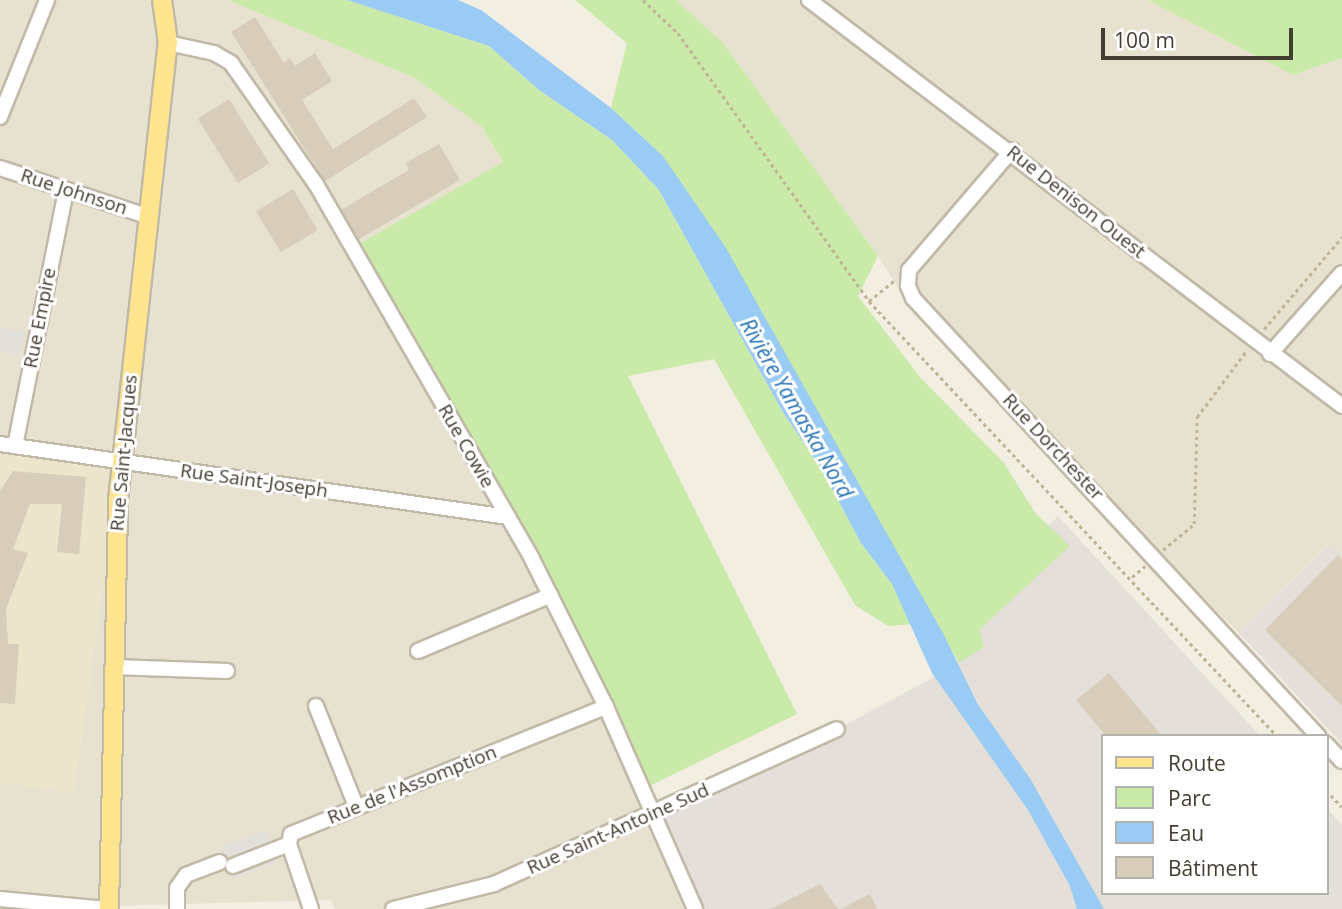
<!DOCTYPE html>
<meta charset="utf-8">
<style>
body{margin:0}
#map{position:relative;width:1342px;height:909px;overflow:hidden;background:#f2eee2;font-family:"Open Sans",sans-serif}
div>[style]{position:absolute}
.residential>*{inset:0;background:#e7e1d0}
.industrial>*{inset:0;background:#e4dfd8}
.education>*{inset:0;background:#ede5cb;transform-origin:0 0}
.green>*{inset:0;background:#c9eaa8}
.parking>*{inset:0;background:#e2e0db;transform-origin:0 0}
.water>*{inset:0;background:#99cbf4}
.building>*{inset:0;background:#d8cdba;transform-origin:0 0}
.path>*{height:2.5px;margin-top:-1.25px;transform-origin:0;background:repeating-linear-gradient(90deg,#c1b395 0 3.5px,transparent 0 7px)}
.roads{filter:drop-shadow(2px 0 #c1b9a7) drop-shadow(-2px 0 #c1b9a7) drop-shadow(0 2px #c1b9a7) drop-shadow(0 -2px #c1b9a7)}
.minor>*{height:14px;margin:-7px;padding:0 7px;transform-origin:7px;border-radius:7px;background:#fff}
.major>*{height:18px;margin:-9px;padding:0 9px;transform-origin:9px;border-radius:9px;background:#ffe48f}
span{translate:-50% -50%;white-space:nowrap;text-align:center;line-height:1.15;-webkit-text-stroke:6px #fff;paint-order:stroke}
.street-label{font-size:19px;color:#443e32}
.water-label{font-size:21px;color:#2673b6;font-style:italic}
.legend{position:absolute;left:1101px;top:734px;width:228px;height:161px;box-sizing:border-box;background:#fff;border:2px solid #b4b2ad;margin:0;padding:9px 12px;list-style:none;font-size:21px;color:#443e32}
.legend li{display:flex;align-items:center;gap:14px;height:35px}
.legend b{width:35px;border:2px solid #b4b2ad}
.scale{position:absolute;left:1101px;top:28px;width:192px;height:32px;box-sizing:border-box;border:4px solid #443e32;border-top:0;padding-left:9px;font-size:21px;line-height:24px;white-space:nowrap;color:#443e32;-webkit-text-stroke:5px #fff;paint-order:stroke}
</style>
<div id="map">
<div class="residential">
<i style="clip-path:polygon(0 0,228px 0,415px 78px,482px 127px,503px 163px,354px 247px,508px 517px,695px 909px,335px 909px,331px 900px,0 909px)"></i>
<i style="clip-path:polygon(676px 0,1148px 0,1293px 75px,1342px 58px,1342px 554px,1329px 544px,1238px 632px,914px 313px,878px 256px,723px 43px)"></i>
</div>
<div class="industrial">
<i style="clip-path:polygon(1058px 516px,1260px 736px,1102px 736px,1102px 893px,1326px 893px,1326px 808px,1342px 825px,1342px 909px,695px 909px,653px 814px,837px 729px,959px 664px,944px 635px)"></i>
<i style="clip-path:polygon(1330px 544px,1342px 554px,1342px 744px,1238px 632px)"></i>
</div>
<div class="education">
<i style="left:0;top:444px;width:122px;height:335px;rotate:8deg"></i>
</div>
<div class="green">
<i style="clip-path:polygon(228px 0,347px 0,489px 46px,539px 90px,612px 140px,659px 190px,784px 414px,821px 468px,861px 543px,892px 584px,913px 624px,888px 626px,855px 605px,714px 359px,628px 376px,797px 714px,643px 789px,606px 707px,354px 247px,503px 162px,482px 127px,415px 78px)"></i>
<i style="clip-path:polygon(575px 0,676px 0,723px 43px,878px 256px,858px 296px,920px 377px,1004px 463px,1036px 514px,1070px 546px,979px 630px,984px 647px,959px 663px,663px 156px,611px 108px,627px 43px)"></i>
<i style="clip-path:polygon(1148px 0,1342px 0,1342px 58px,1293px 75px)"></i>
</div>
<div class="parking">
<i style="clip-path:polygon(0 327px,26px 334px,19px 355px,0 351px)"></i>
<i style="left:266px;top:830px;width:34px;height:48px;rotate:69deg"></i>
</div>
<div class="water">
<i style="clip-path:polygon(347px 0,458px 0,481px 10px,611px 108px,663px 156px,726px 248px,944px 635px,977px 703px,1031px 780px,1104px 909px,1077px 909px,1070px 886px,1028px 810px,932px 673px,892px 584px,861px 543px,821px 468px,784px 414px,659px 190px,612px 140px,539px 90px,489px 46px)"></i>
</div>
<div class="building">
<i style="clip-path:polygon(255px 17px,284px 63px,290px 58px,295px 66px,315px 53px,332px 81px,302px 100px,333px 149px,414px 98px,427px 117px,325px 181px,231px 32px)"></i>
<i style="left:229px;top:99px;width:76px;height:37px;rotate:58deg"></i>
<i style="clip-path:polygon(439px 144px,460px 180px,356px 241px,339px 211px,409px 170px,406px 163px)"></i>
<i style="left:293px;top:189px;width:48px;height:43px;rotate:59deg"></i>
<i style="clip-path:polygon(13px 471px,86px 477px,79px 554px,57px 552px,62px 504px,30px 504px,13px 549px,28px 553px,6px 609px,8px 644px,19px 644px,15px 704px,0 703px,0 491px)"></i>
<i style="clip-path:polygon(1338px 555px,1342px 559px,1342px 706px,1265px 630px)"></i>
<i style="clip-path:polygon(1109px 673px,1162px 736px,1106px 736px,1076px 700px)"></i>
<i style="clip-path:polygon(820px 884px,838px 909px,771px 909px)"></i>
<i style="clip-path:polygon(870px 894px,877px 909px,841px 909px)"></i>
</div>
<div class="path">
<i style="left:643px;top:0;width:48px;rotate:43.3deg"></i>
<i style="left:678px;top:33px;width:329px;rotate:54.5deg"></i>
<i style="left:869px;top:301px;width:596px;rotate:46.83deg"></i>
<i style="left:869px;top:301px;width:32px;rotate:-39deg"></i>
<i style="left:1264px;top:329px;width:121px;rotate:-49.7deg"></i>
<i style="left:1163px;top:550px;width:40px;rotate:-40deg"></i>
<i style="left:1194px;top:524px;width:107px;rotate:-88.4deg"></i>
<i style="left:1197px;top:417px;width:84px;rotate:-53.3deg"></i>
<i style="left:1132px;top:577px;width:17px;rotate:-40deg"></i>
<i style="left:1326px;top:790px;width:23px;rotate:47deg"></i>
</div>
<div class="roads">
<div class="minor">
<i style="left:809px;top:0;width:670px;rotate:37.3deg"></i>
<i style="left:168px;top:43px;width:47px;rotate:12.3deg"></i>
<i style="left:214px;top:53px;width:20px;rotate:30deg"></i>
<i style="left:231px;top:63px;width:150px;rotate:55deg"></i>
<i style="left:317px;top:186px;width:428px;rotate:60deg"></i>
<i style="left:531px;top:557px;width:168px;rotate:63.4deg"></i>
<i style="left:606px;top:707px;width:221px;rotate:66.2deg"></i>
<i style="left:0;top:117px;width:126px;rotate:-68.1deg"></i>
<i style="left:1012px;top:150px;width:158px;rotate:130.6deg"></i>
<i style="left:909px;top:270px;width:16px;rotate:94deg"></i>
<i style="left:908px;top:286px;width:13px;rotate:67deg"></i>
<i style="left:913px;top:298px;width:597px;rotate:47.24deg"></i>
<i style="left:0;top:168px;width:155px;rotate:18.1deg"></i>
<i style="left:1270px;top:354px;width:108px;rotate:-48.4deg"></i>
<i style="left:0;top:444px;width:513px;rotate:8.18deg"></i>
<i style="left:15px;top:446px;width:261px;rotate:-78.7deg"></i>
<i style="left:418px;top:651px;width:144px;rotate:-22.8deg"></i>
<i style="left:114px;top:667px;width:113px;rotate:2deg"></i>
<i style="left:316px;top:706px;width:108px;rotate:68.2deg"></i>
<i style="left:1326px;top:744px;width:23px;rotate:47deg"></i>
<i style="left:233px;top:866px;width:60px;rotate:-21.4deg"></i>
<i style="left:0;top:899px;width:107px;rotate:5.3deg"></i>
<i style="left:177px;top:909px;width:21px;rotate:-90deg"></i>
<i style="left:177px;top:888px;width:16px;rotate:-55deg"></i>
<i style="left:186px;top:875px;width:36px;rotate:-21deg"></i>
<i style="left:311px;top:909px;width:69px;rotate:-108.7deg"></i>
<i style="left:289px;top:844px;width:10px;rotate:-79deg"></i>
<i style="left:291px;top:834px;width:340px;rotate:-22deg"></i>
<i style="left:393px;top:909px;width:104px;rotate:-13.9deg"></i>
<i style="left:494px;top:884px;width:376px;rotate:-24.3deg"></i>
</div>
<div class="major">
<i style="left:109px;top:909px;width:409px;rotate:-88.7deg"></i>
<i style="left:118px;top:500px;width:460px;rotate:-83.8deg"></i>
<i style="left:168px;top:43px;width:43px;rotate:-97.9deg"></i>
</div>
</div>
<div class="street-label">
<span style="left:74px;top:192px;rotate:18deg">Rue Johnson</span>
<span style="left:1076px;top:202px;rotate:38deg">Rue Denison Ouest</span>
<span style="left:40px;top:318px;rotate:-79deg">Rue Empire</span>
<span style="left:466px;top:446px;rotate:60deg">Rue Cowie</span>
<span style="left:1053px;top:447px;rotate:47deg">Rue Dorchester</span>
<span style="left:124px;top:453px;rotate:-85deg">Rue Saint-Jacques</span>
<span style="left:254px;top:481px;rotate:8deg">Rue Saint-Joseph</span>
<span style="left:412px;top:785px;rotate:-22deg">Rue de l'Assomption</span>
<span style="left:618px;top:829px;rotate:-24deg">Rue Saint-Antoine Sud</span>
</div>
<div class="water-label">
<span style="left:797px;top:408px;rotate:60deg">Rivière Yamaska Nord</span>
</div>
<ul class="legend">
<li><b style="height:9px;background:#ffe48f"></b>Route</li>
<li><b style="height:19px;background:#c9eaa8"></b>Parc</li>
<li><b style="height:19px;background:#99cbf4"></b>Eau</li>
<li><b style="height:19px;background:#d8cdba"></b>Bâtiment</li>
</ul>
<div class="scale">100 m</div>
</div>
